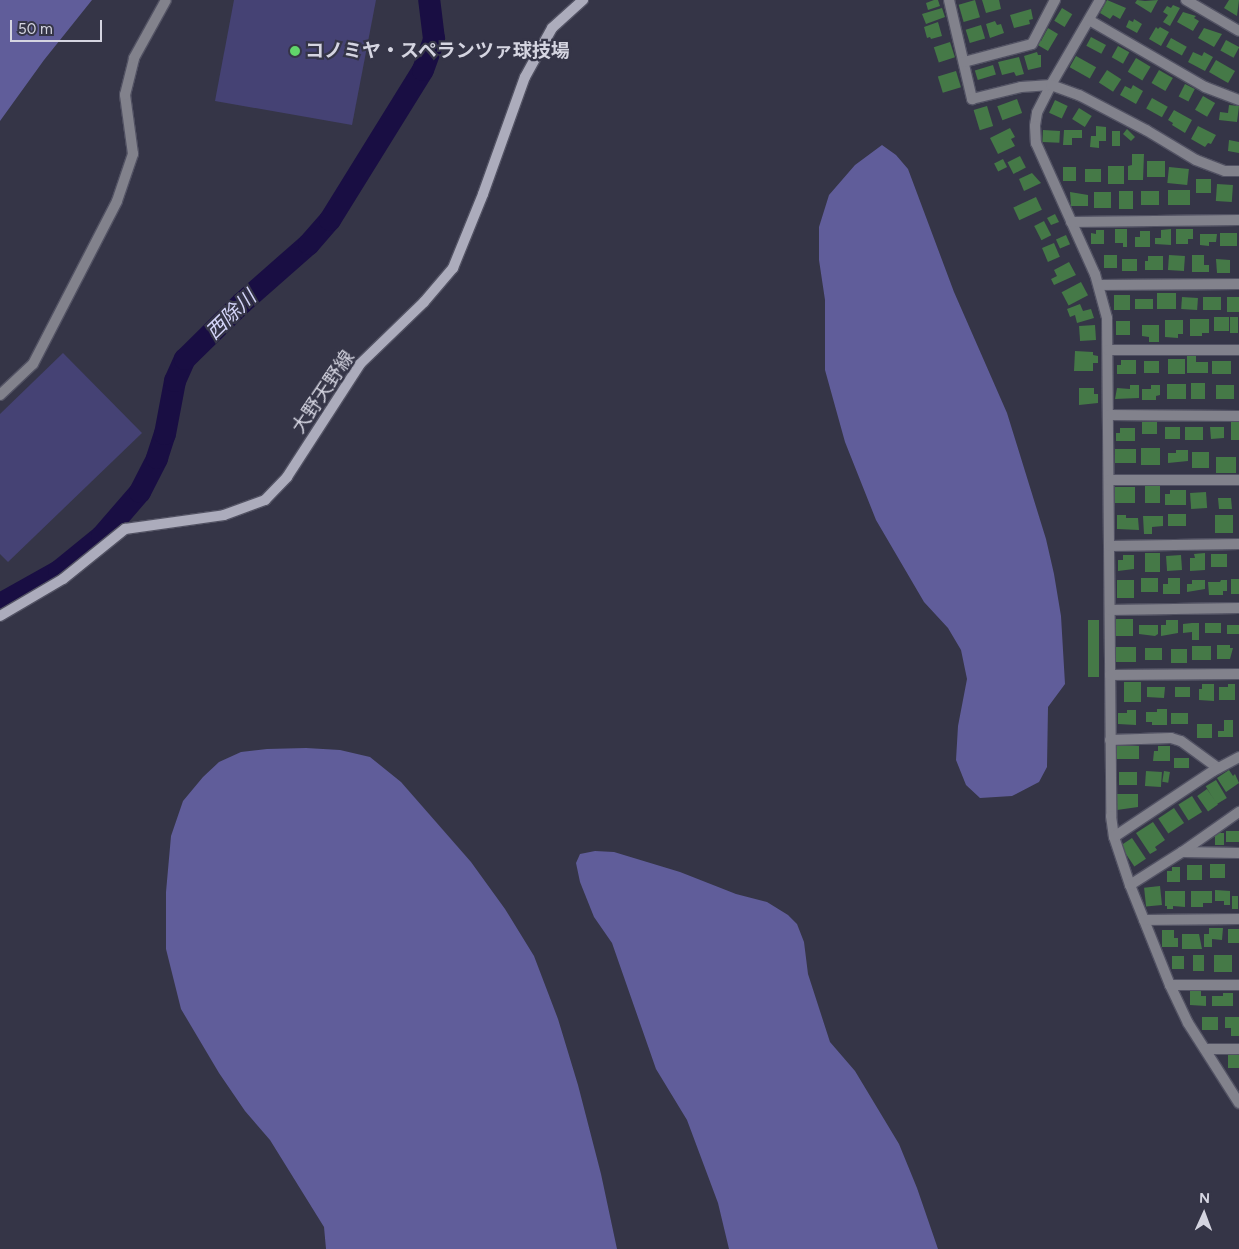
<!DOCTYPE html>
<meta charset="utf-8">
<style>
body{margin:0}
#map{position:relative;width:1239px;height:1249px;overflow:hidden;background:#353547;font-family:Figtree,"Noto Sans JP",sans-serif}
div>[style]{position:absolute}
.green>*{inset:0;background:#454274}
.forest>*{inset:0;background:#605d9a}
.river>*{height:22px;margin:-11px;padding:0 11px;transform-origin:11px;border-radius:11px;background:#190e43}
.building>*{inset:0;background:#457947;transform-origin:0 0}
.roads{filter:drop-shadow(1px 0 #525263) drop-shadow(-1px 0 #525263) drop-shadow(0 1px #525263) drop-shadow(0 -1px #525263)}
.minor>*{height:10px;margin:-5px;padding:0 5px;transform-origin:5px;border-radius:5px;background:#82828c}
.tertiary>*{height:10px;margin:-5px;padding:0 5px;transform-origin:5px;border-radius:5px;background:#82828c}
.secondary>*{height:10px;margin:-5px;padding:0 5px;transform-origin:5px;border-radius:5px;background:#acacbc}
.dots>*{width:14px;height:14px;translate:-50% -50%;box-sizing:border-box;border:2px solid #353547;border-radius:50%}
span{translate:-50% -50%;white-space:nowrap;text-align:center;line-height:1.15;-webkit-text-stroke:4.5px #353547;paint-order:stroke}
.poi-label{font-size:19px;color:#d5d5e1;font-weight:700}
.left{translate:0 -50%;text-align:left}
.street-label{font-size:19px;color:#d5d5e1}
.water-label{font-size:20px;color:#d4d5f9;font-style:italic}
.north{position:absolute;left:1179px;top:1189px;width:50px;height:50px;-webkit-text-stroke:4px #353547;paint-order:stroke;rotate:2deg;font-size:14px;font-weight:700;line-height:20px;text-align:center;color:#d5d5e1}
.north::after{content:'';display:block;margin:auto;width:18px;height:22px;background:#d5d5e1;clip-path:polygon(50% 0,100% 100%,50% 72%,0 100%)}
.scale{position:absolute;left:10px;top:20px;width:92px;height:22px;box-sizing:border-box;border:2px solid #d5d5e1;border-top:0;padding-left:6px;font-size:15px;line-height:18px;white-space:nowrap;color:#d5d5e1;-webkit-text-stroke:4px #353547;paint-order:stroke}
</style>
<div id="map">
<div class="green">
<i style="clip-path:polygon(234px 0,376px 0,352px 125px,215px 101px)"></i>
<i style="clip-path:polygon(63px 353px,142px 433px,8px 562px,0 554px,0 414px)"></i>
</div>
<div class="forest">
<i style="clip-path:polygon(0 0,92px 0,44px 60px,0 121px)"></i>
<i style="clip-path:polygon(882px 145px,896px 155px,908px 169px,954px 292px,1007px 413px,1046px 539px,1054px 574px,1061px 616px,1065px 684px,1048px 707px,1047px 767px,1039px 782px,1012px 796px,980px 798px,966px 785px,956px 760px,958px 726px,967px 679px,961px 650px,948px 628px,924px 602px,876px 520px,845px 442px,825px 370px,825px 300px,819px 260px,819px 227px,829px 195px,855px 165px)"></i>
<i style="clip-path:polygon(306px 748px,340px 750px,370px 757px,401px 782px,471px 862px,505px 909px,534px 956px,558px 1019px,578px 1085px,601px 1174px,617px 1249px,326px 1249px,324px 1227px,270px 1140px,245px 1111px,219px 1073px,181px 1009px,166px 949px,166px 892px,171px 836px,183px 801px,203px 777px,219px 762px,241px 752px,267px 749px)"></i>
<i style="clip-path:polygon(595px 851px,614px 852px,680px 872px,736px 894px,767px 902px,788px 915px,797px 924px,804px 942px,808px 974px,830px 1042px,855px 1071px,899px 1144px,917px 1188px,938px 1249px,729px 1249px,718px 1203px,687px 1120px,656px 1069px,612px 943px,594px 917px,580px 882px,576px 863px,580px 854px)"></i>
</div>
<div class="river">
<i style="left:0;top:604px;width:68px;rotate:-29.2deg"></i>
<i style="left:59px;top:571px;width:55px;rotate:-39.1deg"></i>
<i style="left:102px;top:536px;width:58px;rotate:-49.2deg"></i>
<i style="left:140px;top:492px;width:38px;rotate:-63deg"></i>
<i style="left:157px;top:458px;width:25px;rotate:-72deg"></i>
<i style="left:165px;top:434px;width:54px;rotate:-79.3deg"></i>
<i style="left:175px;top:381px;width:24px;rotate:-66deg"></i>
<i style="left:185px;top:359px;width:80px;rotate:-44.5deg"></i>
<i style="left:242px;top:303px;width:89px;rotate:-41.4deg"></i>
<i style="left:309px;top:244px;width:32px;rotate:-49deg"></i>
<i style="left:330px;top:220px;width:176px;rotate:-58.2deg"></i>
<i style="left:423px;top:70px;width:33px;rotate:-70deg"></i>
<i style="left:434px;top:39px;width:39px;rotate:-97deg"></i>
</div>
<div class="building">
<i style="clip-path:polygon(934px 0,938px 0,940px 6px,928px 10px,926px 3px)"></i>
<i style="left:975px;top:0;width:18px;height:17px;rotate:74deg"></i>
<i style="clip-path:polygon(982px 0,999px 0,1001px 9px,986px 13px)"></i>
<i style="clip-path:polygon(1107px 0,1126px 8px,1120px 19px,1113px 15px,1110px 19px,1100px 13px)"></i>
<i style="clip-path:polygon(1137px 0,1145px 1px,1158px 0,1151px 13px,1135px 3px)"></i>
<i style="clip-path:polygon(1229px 0,1239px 0,1237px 16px,1224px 8px)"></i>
<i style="clip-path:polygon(1173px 5px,1180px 8px,1170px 26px,1163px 22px,1168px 15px,1163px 12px,1167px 6px,1171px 8px)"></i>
<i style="clip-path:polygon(942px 8px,945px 17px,926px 24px,922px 14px)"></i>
<i style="left:1062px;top:8px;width:12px;height:15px;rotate:31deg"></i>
<i style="clip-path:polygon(1031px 9px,1033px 19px,1029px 20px,1030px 24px,1014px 28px,1010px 15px)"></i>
<i style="clip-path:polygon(1183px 12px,1196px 16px,1194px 18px,1199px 21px,1193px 31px,1177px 22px)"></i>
<i style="clip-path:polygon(1134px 19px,1142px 24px,1137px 33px,1126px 27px,1129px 20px,1133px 22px)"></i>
<i style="clip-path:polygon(995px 21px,997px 25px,1001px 24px,1004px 33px,990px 38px,986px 24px)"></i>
<i style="clip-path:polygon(938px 22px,942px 36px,931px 39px,930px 37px,927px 38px,924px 27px)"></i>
<i style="left:981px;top:25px;width:14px;height:16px;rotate:73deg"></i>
<i style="clip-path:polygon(1156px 27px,1158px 29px,1160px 27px,1169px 32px,1161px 46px,1149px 39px)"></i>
<i style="clip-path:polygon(1048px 28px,1058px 34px,1048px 51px,1036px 44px,1038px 40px,1041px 41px)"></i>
<i style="clip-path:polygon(1204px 28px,1222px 34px,1214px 47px,1198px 38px)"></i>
<i style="left:1091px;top:37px;width:17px;height:10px;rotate:28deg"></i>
<i style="left:1171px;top:38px;width:18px;height:10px;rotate:29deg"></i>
<i style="left:1226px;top:40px;width:15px;height:12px;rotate:28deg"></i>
<i style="left:950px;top:42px;width:16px;height:17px;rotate:72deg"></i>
<i style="left:1118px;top:46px;width:13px;height:13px;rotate:29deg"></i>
<i style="clip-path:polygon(1037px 52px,1038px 55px,1041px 55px,1041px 67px,1028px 70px,1024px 56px)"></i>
<i style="clip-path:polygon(1193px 52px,1202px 56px,1204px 52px,1213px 57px,1205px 71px,1188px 62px)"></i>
<i style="left:1076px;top:56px;width:23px;height:13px;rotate:29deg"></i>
<i style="clip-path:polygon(1019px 57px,1024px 74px,1016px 76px,1014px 72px,1002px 75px,998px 62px)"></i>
<i style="left:1136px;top:58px;width:17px;height:16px;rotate:31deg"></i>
<i style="left:1216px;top:60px;width:22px;height:14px;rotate:30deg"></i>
<i style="left:993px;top:65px;width:10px;height:19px;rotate:73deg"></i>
<i style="left:1107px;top:70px;width:17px;height:15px;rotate:33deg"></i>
<i style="left:1159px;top:70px;width:16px;height:15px;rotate:30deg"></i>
<i style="left:956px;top:71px;width:17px;height:19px;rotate:73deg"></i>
<i style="left:1185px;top:84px;width:11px;height:14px;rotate:27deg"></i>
<i style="clip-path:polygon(1133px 85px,1143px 91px,1136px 104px,1120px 95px,1125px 86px,1131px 89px)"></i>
<i style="left:1203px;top:96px;width:14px;height:16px;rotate:30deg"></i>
<i style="left:1152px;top:98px;width:18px;height:12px;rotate:29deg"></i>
<i style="left:1017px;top:99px;width:15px;height:21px;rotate:70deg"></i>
<i style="left:1055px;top:100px;width:14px;height:14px;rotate:25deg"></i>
<i style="clip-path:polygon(1229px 105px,1239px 106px,1237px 122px,1219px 120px,1220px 112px,1228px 113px)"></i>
<i style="left:987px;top:106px;width:21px;height:14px;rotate:73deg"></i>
<i style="left:1079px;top:108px;width:15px;height:13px;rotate:32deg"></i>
<i style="clip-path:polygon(1174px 110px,1192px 120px,1185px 133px,1172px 125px,1173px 123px,1168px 120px)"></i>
<i style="clip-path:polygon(1096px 126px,1106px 127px,1106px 141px,1099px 141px,1099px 148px,1090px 147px,1091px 136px,1096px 136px)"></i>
<i style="clip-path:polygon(1198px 126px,1216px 135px,1211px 144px,1208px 143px,1205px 147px,1191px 139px)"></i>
<i style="clip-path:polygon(1010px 128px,1015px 137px,1011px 139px,1015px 146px,998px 154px,990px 138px)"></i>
<i style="clip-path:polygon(1127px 129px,1135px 137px,1131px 141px,1123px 134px)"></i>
<i style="left:1043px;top:130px;width:17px;height:12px;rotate:3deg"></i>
<i style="clip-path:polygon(1064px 130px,1082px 130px,1082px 138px,1072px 138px,1072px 145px,1063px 145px)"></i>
<i style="left:1112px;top:131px;width:8px;height:15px"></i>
<i style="clip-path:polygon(1229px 140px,1239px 142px,1239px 153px,1228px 151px)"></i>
<i style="clip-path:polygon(1132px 154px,1144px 154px,1143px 180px,1128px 180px,1128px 166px,1132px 165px)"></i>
<i style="left:1020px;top:156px;width:13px;height:14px;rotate:63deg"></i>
<i style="left:1003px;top:159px;width:9px;height:10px;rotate:63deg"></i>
<i style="left:1147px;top:161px;width:18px;height:16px"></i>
<i style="left:1108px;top:166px;width:16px;height:18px"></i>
<i style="left:1063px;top:167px;width:13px;height:14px"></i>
<i style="left:1169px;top:167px;width:20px;height:16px;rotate:6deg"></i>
<i style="left:1101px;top:169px;width:13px;height:16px;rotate:90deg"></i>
<i style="clip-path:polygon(1032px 173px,1041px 183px,1024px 191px,1019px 179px)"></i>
<i style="left:1196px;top:179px;width:15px;height:14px"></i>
<i style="left:1217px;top:184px;width:16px;height:17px;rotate:4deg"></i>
<i style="left:1168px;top:190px;width:22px;height:15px"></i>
<i style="left:1119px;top:191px;width:14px;height:18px"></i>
<i style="left:1141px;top:191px;width:18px;height:14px"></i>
<i style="clip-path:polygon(1070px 192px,1088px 195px,1088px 206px,1071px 206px)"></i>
<i style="left:1094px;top:192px;width:17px;height:16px"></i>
<i style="left:1036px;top:197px;width:14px;height:25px;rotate:65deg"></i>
<i style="clip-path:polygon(1055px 214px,1059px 222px,1051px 225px,1047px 218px)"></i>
<i style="left:1044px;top:221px;width:16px;height:11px;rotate:63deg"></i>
<i style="clip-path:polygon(1115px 229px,1127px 229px,1127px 247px,1123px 247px,1123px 243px,1115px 243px)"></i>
<i style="clip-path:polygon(1171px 229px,1171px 245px,1155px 244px,1155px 238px,1161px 238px,1161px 230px)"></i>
<i style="clip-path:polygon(1176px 229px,1193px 229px,1193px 239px,1188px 239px,1188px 244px,1176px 244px)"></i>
<i style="clip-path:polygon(1096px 230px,1104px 230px,1104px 244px,1091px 244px,1091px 233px,1096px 234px)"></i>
<i style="clip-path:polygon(1140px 231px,1150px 231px,1150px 247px,1135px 247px,1135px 237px,1140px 237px)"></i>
<i style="left:1220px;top:233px;width:17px;height:13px"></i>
<i style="clip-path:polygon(1200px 234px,1217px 234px,1216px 242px,1209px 242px,1209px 246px,1200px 245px)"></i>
<i style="left:1066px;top:235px;width:10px;height:11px;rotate:66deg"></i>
<i style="left:1054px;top:243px;width:15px;height:13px;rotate:67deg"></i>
<i style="left:1104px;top:255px;width:13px;height:13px"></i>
<i style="left:1169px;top:255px;width:16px;height:15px;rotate:4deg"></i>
<i style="clip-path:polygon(1192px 255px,1204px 255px,1204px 265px,1209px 265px,1209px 272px,1192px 272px)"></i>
<i style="clip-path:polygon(1148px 256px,1163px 256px,1163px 270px,1145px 270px,1145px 261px,1148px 261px)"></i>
<i style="left:1122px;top:259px;width:15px;height:12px"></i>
<i style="clip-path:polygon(1216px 259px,1230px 260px,1230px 273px,1217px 273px)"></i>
<i style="clip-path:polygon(1069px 262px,1076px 275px,1054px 285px,1051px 279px,1057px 276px,1054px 270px)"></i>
<i style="left:1081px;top:282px;width:15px;height:22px;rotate:62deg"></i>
<i style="left:1157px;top:293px;width:19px;height:16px"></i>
<i style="left:1114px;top:295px;width:16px;height:15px"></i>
<i style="left:1182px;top:297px;width:16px;height:12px;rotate:4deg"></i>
<i style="left:1203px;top:297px;width:18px;height:13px"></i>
<i style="left:1227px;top:297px;width:12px;height:15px"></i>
<i style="left:1135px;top:299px;width:18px;height:10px"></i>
<i style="clip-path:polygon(1080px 304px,1083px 311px,1091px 309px,1094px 318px,1077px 323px,1075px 315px,1070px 317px,1067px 309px)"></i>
<i style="left:1214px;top:317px;width:15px;height:14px"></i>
<i style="left:1238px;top:317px;width:16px;height:8px;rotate:90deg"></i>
<i style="clip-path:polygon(1190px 319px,1209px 319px,1209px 333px,1202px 333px,1202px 336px,1190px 336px)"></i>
<i style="clip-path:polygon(1165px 320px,1183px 320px,1183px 334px,1178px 334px,1178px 338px,1165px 337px)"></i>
<i style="left:1116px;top:321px;width:14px;height:14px"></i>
<i style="left:1095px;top:325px;width:15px;height:16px;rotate:86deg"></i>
<i style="clip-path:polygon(1142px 325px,1159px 325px,1159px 342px,1149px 342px,1149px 337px,1142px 336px)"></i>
<i style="clip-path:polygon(1075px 351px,1093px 352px,1093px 355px,1098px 356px,1098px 363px,1093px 363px,1093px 371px,1074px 371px)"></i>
<i style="clip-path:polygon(1187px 356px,1196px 356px,1196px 362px,1208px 362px,1208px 373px,1187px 373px)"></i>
<i style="left:1168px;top:359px;width:17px;height:15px"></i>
<i style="clip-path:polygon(1121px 360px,1136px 360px,1136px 374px,1117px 374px,1117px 365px,1121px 365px)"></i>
<i style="left:1144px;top:361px;width:15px;height:12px"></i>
<i style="left:1212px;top:361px;width:19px;height:13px"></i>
<i style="left:1191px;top:383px;width:14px;height:16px"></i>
<i style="left:1167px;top:384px;width:19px;height:15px"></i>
<i style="clip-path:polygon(1130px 385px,1139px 385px,1139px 398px,1115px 399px,1117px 388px,1130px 389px)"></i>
<i style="clip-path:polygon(1151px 385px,1160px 385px,1160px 395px,1156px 396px,1156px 400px,1142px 400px,1142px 389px,1151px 389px)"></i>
<i style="left:1216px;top:385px;width:18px;height:14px"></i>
<i style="clip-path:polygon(1079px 388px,1094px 388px,1094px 394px,1098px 394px,1098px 403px,1079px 405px)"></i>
<i style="left:1142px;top:422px;width:15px;height:12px"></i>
<i style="left:1231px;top:422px;width:8px;height:18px"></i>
<i style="left:1165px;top:427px;width:15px;height:12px"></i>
<i style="left:1185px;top:427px;width:18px;height:13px"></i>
<i style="clip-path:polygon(1210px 427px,1224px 427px,1224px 438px,1211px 439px)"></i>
<i style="clip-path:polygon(1120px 428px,1135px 428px,1135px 441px,1116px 441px,1116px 433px,1120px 433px)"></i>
<i style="left:1141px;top:448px;width:19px;height:17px"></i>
<i style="left:1115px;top:449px;width:21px;height:14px"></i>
<i style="clip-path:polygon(1176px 450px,1188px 450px,1188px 461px,1168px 463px,1168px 453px,1176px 453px)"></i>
<i style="left:1192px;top:452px;width:17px;height:16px"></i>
<i style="left:1216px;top:457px;width:20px;height:16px"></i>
<i style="left:1145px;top:486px;width:15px;height:17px"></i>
<i style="left:1135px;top:487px;width:16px;height:20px;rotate:90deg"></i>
<i style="clip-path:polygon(1170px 490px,1186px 490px,1186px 505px,1165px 505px,1165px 494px,1170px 494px)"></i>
<i style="left:1206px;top:492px;width:16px;height:16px;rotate:86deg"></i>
<i style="clip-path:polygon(1218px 498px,1231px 498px,1232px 509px,1219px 509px)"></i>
<i style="left:1168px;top:514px;width:18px;height:12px"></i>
<i style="clip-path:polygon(1117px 515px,1126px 515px,1126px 518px,1138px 518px,1139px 530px,1117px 529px)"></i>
<i style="left:1215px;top:515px;width:18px;height:18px"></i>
<i style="clip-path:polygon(1143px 516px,1163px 516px,1163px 526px,1152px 527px,1152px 534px,1144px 534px)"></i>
<i style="left:1145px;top:553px;width:15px;height:19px"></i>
<i style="clip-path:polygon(1205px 553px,1205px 570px,1190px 571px,1190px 558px,1195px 558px,1194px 554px)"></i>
<i style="left:1211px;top:554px;width:16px;height:13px"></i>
<i style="clip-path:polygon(1123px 555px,1134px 555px,1134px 569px,1118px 571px,1118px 560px,1123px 560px)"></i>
<i style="left:1181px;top:555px;width:15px;height:15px;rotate:86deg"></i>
<i style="left:1141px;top:578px;width:17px;height:14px"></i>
<i style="clip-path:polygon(1168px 578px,1180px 578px,1180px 594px,1163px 594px,1163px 584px,1168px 584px)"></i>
<i style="left:1231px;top:579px;width:8px;height:15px"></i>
<i style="left:1134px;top:580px;width:18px;height:17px;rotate:90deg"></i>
<i style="clip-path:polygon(1192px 580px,1205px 580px,1205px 589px,1187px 592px,1187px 584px,1192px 584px)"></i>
<i style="clip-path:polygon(1221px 580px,1227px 580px,1227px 591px,1223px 591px,1223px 595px,1209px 595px,1208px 582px,1220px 582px)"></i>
<i style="left:1116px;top:619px;width:17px;height:17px"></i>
<i style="left:1088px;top:620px;width:11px;height:57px"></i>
<i style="clip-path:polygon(1166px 620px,1178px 620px,1178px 633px,1161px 636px,1161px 625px,1166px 625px)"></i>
<i style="clip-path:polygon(1192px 623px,1199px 623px,1199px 640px,1192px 640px,1192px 632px,1183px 633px,1183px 624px)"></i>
<i style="left:1205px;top:623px;width:16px;height:10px"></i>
<i style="clip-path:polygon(1139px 625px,1158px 625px,1158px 634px,1155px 636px,1139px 634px)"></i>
<i style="left:1227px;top:625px;width:12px;height:9px"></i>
<i style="clip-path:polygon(1217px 645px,1230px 645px,1230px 648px,1233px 648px,1230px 659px,1217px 659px)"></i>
<i style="left:1192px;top:646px;width:19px;height:14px"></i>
<i style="left:1116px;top:647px;width:20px;height:15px"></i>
<i style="left:1162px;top:648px;width:12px;height:17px;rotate:90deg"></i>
<i style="left:1171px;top:649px;width:16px;height:14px"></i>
<i style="left:1141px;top:682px;width:20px;height:17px;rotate:90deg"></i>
<i style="clip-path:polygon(1202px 684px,1214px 684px,1214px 701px,1199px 700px,1199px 689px,1202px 689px)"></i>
<i style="clip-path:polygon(1228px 684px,1235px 684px,1235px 700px,1219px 700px,1219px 687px,1228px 687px)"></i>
<i style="clip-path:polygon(1147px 687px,1165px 687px,1164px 698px,1147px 697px)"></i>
<i style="left:1175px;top:687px;width:15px;height:10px"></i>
<i style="clip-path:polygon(1157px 709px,1167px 709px,1167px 725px,1152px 725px,1152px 722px,1146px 722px,1146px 712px,1157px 712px)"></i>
<i style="clip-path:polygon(1127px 710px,1136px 710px,1136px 725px,1118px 724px,1118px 713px,1127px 713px)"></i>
<i style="left:1171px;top:713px;width:17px;height:11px"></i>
<i style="clip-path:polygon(1224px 720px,1233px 720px,1233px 737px,1218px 737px,1218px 731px,1224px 731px)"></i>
<i style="left:1197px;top:724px;width:15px;height:14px"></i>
<i style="left:1117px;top:746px;width:22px;height:13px"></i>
<i style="clip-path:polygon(1158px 746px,1170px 746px,1170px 761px,1153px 761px,1154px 751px,1158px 751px)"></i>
<i style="left:1174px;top:758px;width:15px;height:10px"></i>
<i style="clip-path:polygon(1229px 770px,1233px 776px,1235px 774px,1239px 783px,1226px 792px,1217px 778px)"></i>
<i style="left:1146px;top:771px;width:16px;height:15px;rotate:4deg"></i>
<i style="left:1164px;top:771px;width:6px;height:11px;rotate:9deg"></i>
<i style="left:1119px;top:772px;width:18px;height:13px"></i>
<i style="left:1216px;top:780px;width:21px;height:12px;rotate:59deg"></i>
<i style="left:1207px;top:789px;width:19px;height:12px;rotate:55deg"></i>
<i style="clip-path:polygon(1117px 794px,1138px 794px,1138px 807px,1117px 810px)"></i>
<i style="left:1192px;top:796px;width:19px;height:16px;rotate:58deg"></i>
<i style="left:1174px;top:808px;width:18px;height:19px;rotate:56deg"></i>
<i style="clip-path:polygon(1153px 822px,1165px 840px,1155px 847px,1157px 850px,1150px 854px,1136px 833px)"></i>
<i style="left:1239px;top:831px;width:11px;height:13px;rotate:90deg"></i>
<i style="left:1215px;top:833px;width:9px;height:12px"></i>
<i style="left:1132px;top:838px;width:25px;height:14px;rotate:56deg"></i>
<i style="left:1210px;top:864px;width:15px;height:14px"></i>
<i style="left:1187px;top:865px;width:15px;height:15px"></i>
<i style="clip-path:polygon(1172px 867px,1180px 867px,1180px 882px,1167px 882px,1167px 871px,1172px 871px)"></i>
<i style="left:1160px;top:886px;width:19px;height:16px;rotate:84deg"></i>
<i style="clip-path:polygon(1215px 890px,1230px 891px,1230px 905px,1224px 905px,1224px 901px,1215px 901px)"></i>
<i style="clip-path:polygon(1165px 891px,1185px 891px,1185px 907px,1173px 906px,1173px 909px,1167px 909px,1167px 906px,1165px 906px)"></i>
<i style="clip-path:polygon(1191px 891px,1212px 891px,1212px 903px,1203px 903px,1203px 907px,1191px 907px)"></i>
<i style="left:1232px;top:896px;width:6px;height:13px"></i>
<i style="clip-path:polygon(1209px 928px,1223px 928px,1222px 940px,1212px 939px,1212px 947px,1204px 947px,1204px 934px,1209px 934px)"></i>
<i style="left:1228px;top:929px;width:11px;height:14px"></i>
<i style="clip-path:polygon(1162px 930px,1174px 930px,1174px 938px,1178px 938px,1178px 947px,1162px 947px)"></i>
<i style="clip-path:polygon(1182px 934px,1199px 934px,1202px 949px,1182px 949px)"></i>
<i style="left:1193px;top:955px;width:11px;height:16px"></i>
<i style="left:1214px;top:955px;width:18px;height:17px"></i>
<i style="left:1172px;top:956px;width:12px;height:13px"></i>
<i style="clip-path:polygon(1190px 991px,1201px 991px,1201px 996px,1206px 996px,1206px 1006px,1190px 1005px)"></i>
<i style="clip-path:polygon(1223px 993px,1233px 993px,1233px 1006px,1212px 1006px,1212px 996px,1223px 996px)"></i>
<i style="left:1202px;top:1017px;width:16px;height:13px"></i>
<i style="clip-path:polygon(1225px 1017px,1239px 1017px,1239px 1036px,1231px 1036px,1231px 1028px,1225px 1028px)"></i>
<i style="left:1228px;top:1055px;width:11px;height:13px"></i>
</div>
<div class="roads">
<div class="minor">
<i style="left:949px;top:0;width:102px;rotate:76.9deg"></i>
<i style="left:1100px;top:0;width:98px;rotate:120deg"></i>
<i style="left:1051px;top:85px;width:31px;rotate:117deg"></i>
<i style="left:1037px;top:113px;width:13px;rotate:99deg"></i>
<i style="left:1035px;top:126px;width:17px;rotate:87deg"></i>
<i style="left:1036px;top:143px;width:144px;rotate:65.8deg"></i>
<i style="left:1095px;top:274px;width:46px;rotate:74.7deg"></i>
<i style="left:1107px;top:318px;width:498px;rotate:89.5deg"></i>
<i style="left:1111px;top:816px;width:21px;rotate:82deg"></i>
<i style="left:1114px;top:837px;width:51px;rotate:71.6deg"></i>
<i style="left:1130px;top:885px;width:108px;rotate:68.2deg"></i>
<i style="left:1170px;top:985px;width:42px;rotate:64.7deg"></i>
<i style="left:1188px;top:1023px;width:95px;rotate:57.5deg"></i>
<i style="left:1186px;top:0;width:61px;rotate:30.3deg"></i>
<i style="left:1089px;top:20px;width:134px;rotate:30deg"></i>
<i style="left:1205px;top:87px;width:36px;rotate:21deg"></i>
<i style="left:964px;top:62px;width:70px;rotate:-14.8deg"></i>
<i style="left:1032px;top:44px;width:50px;rotate:-62.4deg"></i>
<i style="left:1071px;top:222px;width:168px;rotate:-0.7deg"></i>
<i style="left:1099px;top:285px;width:140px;rotate:-0.4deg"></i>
<i style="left:1108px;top:350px;width:131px"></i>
<i style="left:0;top:395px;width:45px;rotate:-43.2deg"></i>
<i style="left:33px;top:364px;width:183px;rotate:-62.7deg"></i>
<i style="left:1109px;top:415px;width:130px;rotate:0.4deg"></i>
<i style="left:1109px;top:480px;width:130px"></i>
<i style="left:1110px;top:546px;width:129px;rotate:-0.9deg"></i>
<i style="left:1110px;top:610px;width:129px;rotate:-0.9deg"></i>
<i style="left:1110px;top:675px;width:129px;rotate:-0.4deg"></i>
<i style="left:1110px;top:740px;width:61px;rotate:-1.9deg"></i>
<i style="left:1171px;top:738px;width:10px;rotate:17deg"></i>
<i style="left:1181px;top:741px;width:46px;rotate:36.1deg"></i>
<i style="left:1182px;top:852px;width:57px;rotate:1deg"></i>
<i style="left:1130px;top:885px;width:62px;rotate:-32.4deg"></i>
<i style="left:1182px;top:852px;width:70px;rotate:-35.1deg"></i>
<i style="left:1144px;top:920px;width:95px;rotate:-0.6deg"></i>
<i style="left:1170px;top:985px;width:69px"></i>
<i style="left:1205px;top:1049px;width:34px"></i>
</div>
<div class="tertiary">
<i style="left:972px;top:99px;width:50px;rotate:-13.8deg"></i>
<i style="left:1021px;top:87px;width:30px;rotate:-4deg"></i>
<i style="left:1051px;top:85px;width:30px;rotate:20deg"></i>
<i style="left:1079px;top:95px;width:76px;rotate:27.6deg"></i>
<i style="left:1146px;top:130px;width:58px;rotate:31deg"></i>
<i style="left:1196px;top:160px;width:31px;rotate:21deg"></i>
<i style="left:1225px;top:171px;width:14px"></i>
<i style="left:117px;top:201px;width:50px;rotate:-71.2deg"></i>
<i style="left:133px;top:154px;width:60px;rotate:-97.7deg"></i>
<i style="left:125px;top:95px;width:38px;rotate:-76deg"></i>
<i style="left:134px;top:58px;width:66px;rotate:-61.1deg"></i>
<i style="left:1114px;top:837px;width:119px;rotate:-33.7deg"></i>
<i style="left:1213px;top:771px;width:30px;rotate:-28deg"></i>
</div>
<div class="secondary">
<i style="left:0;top:616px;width:73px;rotate:-30.4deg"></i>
<i style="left:63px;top:579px;width:80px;rotate:-38.9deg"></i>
<i style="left:125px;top:529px;width:100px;rotate:-8deg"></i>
<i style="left:224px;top:515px;width:44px;rotate:-20.1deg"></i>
<i style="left:265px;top:500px;width:32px;rotate:-46deg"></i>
<i style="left:287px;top:477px;width:135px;rotate:-57.1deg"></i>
<i style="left:360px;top:364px;width:89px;rotate:-44.1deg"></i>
<i style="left:424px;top:302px;width:45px;rotate:-49.5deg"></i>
<i style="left:453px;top:268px;width:80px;rotate:-67.9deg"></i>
<i style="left:483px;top:194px;width:124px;rotate:-70.3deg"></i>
<i style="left:525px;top:77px;width:56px;rotate:-61.1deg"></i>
<i style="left:552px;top:28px;width:42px;rotate:-42.1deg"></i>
</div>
</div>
<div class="dots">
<i style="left:295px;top:51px;background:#61d46a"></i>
</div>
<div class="poi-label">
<span class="left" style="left:305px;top:51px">コノミヤ・スペランツァ球技場</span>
</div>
<div class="street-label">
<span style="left:323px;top:392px;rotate:-56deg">大野天野線</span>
</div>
<div class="water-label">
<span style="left:231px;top:315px;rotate:-44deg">西除川</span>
</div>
<div class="north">N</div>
<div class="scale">50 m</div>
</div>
